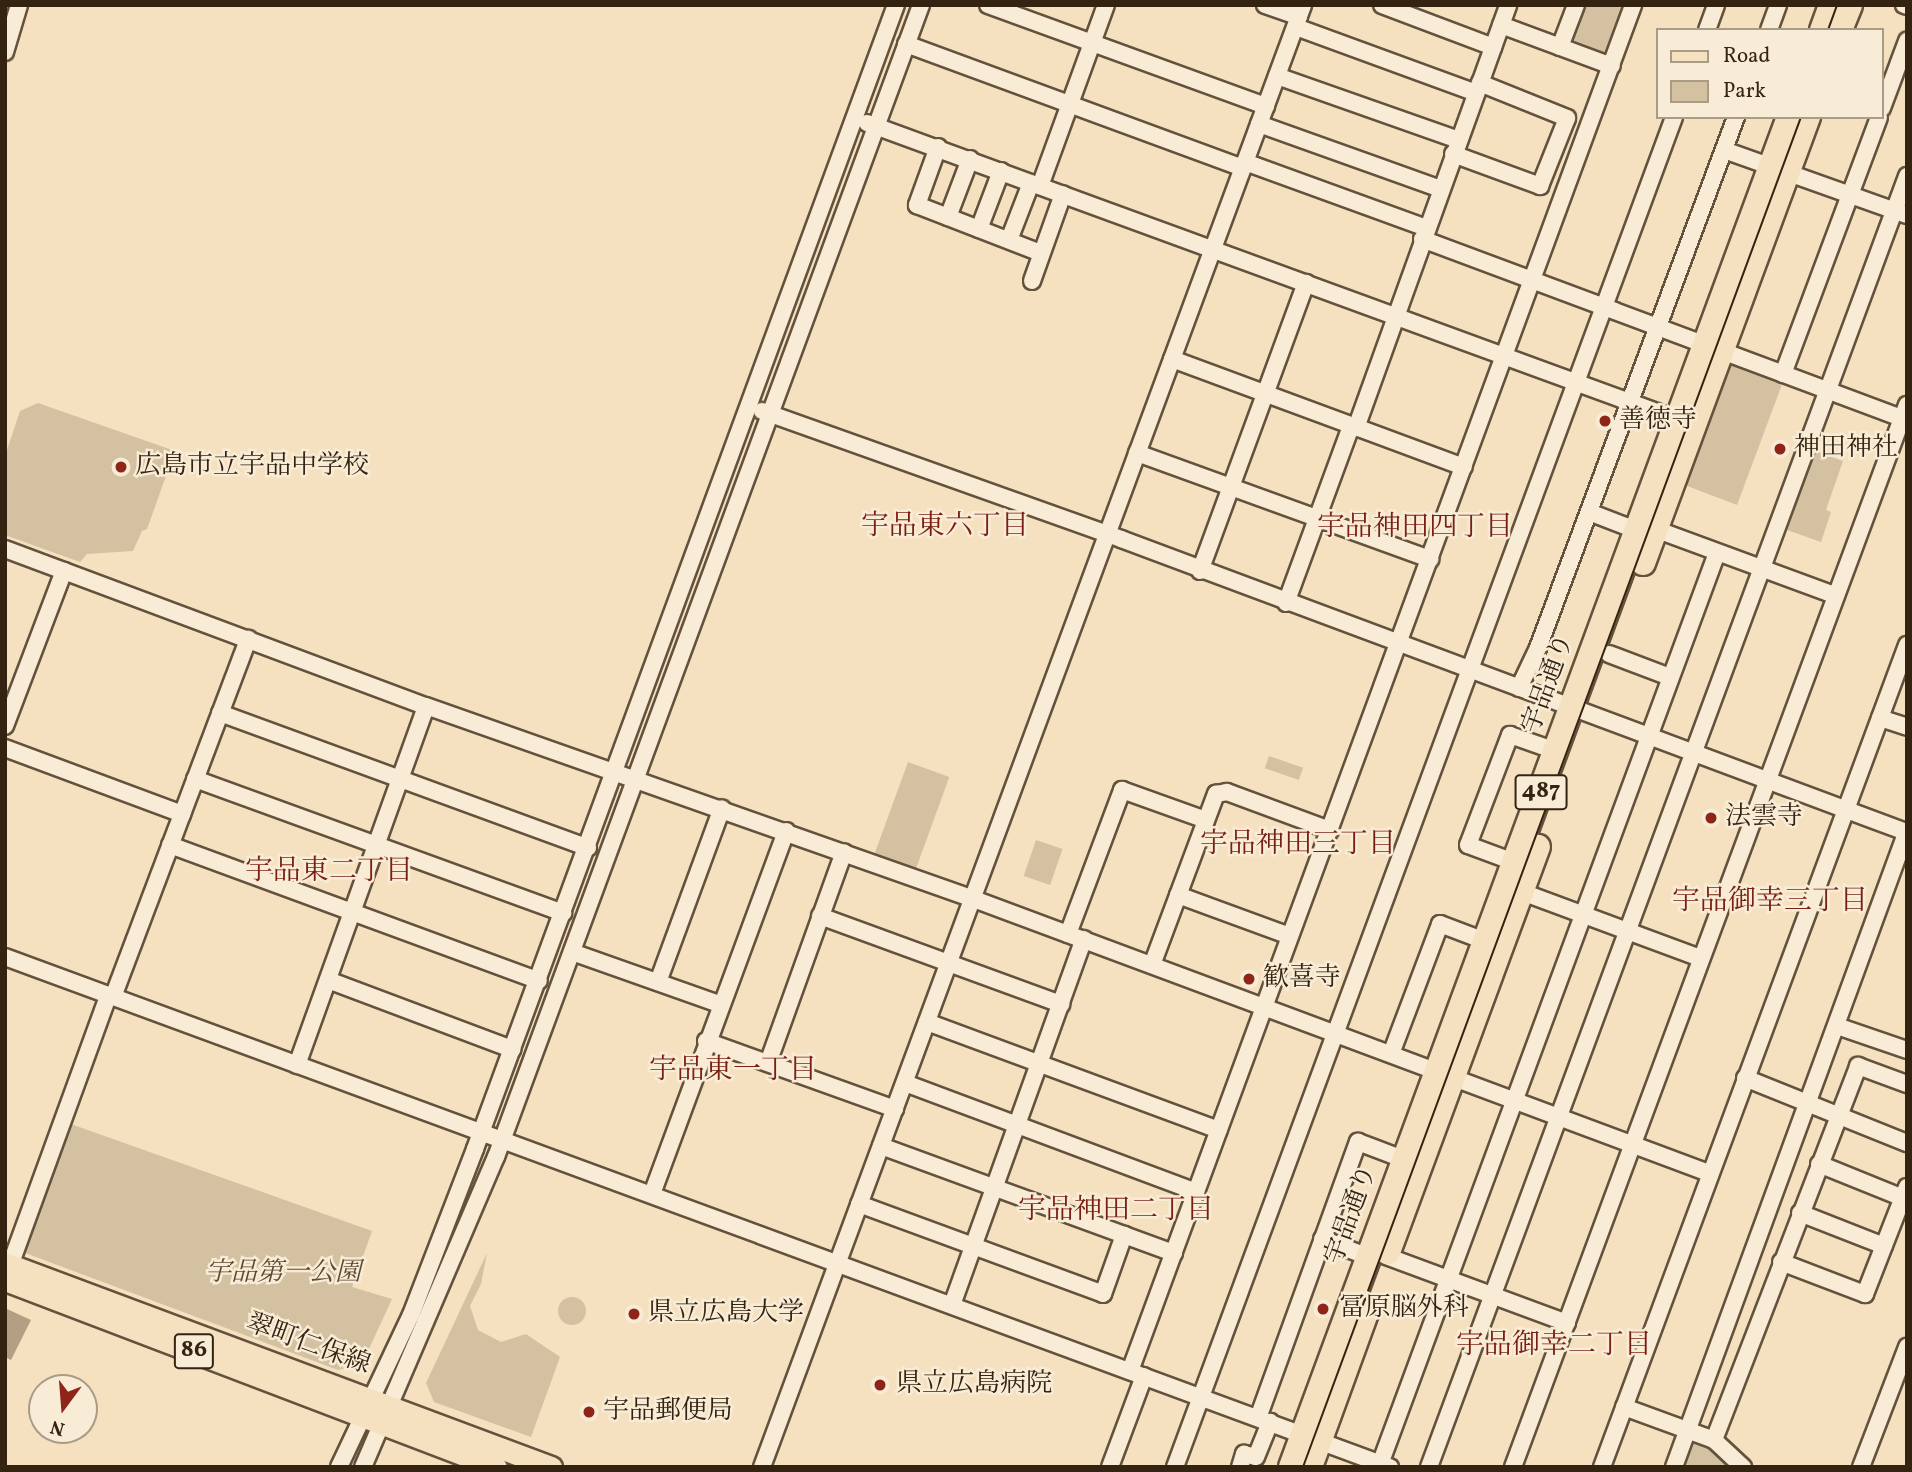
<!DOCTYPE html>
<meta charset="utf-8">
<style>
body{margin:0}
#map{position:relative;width:1912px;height:1472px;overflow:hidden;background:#f5e1c0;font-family:Vollkorn,"Noto Serif JP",serif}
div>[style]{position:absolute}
.green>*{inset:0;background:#d4c1a2;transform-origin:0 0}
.round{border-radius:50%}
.water>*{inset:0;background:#b3a084}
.roads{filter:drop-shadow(2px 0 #64523c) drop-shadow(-2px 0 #64523c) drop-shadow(0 2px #64523c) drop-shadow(0 -2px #64523c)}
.minor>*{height:16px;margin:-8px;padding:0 8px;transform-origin:8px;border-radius:8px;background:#f8ecd6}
.major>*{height:21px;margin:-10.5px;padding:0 10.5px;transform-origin:10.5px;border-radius:10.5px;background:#f5e1c0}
.highway>*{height:24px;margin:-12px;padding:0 12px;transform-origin:12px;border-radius:12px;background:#f5e1c0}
.tram>*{height:2px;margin:-1px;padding:0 1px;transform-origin:1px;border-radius:1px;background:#332310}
.dots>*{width:19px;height:19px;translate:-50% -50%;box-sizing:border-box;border:4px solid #f8ecd6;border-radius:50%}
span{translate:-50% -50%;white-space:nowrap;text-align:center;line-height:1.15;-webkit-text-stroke:5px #f8ecd6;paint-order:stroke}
.shield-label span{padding:2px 5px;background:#f8ecd6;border:2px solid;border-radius:5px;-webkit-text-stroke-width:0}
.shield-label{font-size:24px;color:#332310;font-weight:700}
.poi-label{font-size:26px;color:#332310}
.left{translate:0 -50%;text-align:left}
.street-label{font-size:26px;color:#332310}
.park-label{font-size:26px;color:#5b4a34;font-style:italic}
.neighbourhood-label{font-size:28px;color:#7a1f14}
.frame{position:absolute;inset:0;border:7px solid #332310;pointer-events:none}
.legend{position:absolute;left:1656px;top:28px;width:228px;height:91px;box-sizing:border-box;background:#f8ecd6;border:2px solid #a99c87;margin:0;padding:9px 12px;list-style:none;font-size:21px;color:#332310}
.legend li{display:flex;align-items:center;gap:14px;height:35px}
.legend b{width:35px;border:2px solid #a99c87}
.north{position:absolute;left:28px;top:1374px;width:70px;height:70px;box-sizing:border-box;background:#f8ecd6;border:2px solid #a99c87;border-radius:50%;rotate:196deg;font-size:19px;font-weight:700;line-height:28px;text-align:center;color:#332310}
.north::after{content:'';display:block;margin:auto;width:24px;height:32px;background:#8f2418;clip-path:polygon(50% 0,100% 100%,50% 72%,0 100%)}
</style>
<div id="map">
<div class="green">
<i style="clip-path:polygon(1580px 5px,1629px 5px,1611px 55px,1605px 58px,1573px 46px,1568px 37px)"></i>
<i style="clip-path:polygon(1732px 360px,1784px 379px,1737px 505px,1682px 484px,1726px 364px)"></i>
<i style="clip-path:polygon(38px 403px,175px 451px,147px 529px,142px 531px,133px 551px,87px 554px,80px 562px,5px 535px,5px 456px,20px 411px)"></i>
<i style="clip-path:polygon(1815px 451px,1843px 461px,1826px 510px,1831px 512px,1821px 542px,1787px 530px)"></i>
<i style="left:1269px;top:756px;width:36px;height:13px;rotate:19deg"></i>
<i style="left:908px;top:762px;width:44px;height:99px;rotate:20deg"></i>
<i style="left:1036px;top:840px;width:28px;height:38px;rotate:19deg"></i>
<i style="clip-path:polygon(68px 1123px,372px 1231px,352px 1287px,392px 1299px,362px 1364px,338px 1370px,20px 1251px)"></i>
<i style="clip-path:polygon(487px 1253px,481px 1284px,470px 1306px,478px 1330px,501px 1342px,526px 1334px,560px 1357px,531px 1437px,434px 1402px,426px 1383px)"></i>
<i class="round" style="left:558px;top:1297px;width:28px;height:28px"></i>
<i style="clip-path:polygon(1691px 1441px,1718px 1454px,1731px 1467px,1677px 1467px)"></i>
</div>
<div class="water">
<i style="clip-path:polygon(7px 1309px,31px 1320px,11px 1360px,5px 1357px)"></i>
</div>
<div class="roads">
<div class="minor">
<i style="left:988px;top:5px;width:296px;rotate:20deg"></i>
<i style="left:1265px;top:5px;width:36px;rotate:19deg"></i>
<i style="left:1382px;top:5px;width:119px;rotate:20.7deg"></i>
<i style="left:1904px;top:5px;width:3px;rotate:18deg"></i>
<i style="left:1501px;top:25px;width:118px;rotate:20.3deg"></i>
<i style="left:1296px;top:27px;width:192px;rotate:20.1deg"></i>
<i style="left:1707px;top:30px;width:27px;rotate:-70deg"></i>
<i style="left:1769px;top:30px;width:27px;rotate:-70deg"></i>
<i style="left:906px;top:44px;width:359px;rotate:20.2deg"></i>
<i style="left:1560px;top:47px;width:45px;rotate:-69.1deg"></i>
<i style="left:5px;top:52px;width:49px;rotate:-73.4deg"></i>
<i style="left:1277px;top:76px;width:193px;rotate:19.4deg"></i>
<i style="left:1882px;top:108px;width:72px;rotate:-69.5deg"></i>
<i style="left:867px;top:123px;width:870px;rotate:20.1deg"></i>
<i style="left:1259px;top:124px;width:193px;rotate:19.7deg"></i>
<i style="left:938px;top:147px;width:62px;rotate:109.9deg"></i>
<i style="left:917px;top:205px;width:133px;rotate:21.2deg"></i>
<i style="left:1724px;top:150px;width:194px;rotate:19.6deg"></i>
<i style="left:1453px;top:154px;width:93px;rotate:20.2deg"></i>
<i style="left:1540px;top:186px;width:73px;rotate:-68.3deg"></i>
<i style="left:1567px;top:118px;width:94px;rotate:-158.1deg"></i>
<i style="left:1245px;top:162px;width:193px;rotate:20deg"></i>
<i style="left:1040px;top:186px;width:193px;rotate:-70deg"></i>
<i style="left:948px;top:217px;width:62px;rotate:-69.2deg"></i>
<i style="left:979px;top:229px;width:62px;rotate:-69.2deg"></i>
<i style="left:1422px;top:239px;width:518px;rotate:20.47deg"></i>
<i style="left:1009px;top:240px;width:61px;rotate:-68.9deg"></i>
<i style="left:1032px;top:281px;width:92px;rotate:-70.4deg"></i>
<i style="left:1172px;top:359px;width:311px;rotate:20.3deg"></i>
<i style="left:1783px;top:374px;width:274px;rotate:-69.5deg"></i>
<i style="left:762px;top:411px;width:381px;rotate:19.6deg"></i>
<i style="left:1121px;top:539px;width:838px;rotate:20.47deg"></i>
<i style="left:1356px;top:428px;width:449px;rotate:-70.2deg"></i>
<i style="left:1137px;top:453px;width:312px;rotate:19.9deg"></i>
<i style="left:1589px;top:512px;width:50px;rotate:21deg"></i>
<i style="left:1655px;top:529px;width:191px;rotate:20.2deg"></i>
<i style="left:5px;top:549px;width:449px;rotate:20.5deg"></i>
<i style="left:426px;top:706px;width:578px;rotate:19.41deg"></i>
<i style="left:971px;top:898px;width:788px;rotate:20.44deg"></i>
<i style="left:1200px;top:571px;width:307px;rotate:-69.8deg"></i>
<i style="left:1286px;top:603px;width:189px;rotate:-69.8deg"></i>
<i style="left:1609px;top:654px;width:65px;rotate:20.7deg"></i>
<i style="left:1519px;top:688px;width:44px;rotate:-64.6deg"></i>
<i style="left:1538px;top:648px;width:567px;rotate:-69.55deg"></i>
<i style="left:220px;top:713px;width:392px;rotate:20.1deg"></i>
<i style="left:1880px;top:718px;width:28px;rotate:18deg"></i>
<i style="left:5px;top:726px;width:166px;rotate:-69.2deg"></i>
<i style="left:5px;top:748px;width:189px;rotate:20.4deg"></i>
<i style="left:195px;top:779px;width:392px;rotate:20deg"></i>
<i style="left:170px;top:845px;width:393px;rotate:20.2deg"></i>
<i style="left:1514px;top:862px;width:49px;rotate:-159.7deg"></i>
<i style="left:1468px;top:845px;width:118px;rotate:-69.1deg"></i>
<i style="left:1510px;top:735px;width:49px;rotate:19.2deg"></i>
<i style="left:1522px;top:892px;width:190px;rotate:20.3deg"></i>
<i style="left:1178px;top:895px;width:119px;rotate:20.1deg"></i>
<i style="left:820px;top:916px;width:257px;rotate:20.1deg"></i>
<i style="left:1068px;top:934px;width:154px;rotate:-69.4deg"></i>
<i style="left:1122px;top:790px;width:89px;rotate:19.7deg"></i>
<i style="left:572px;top:952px;width:156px;rotate:19.5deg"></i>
<i style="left:5px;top:957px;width:1476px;rotate:20.22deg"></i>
<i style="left:1152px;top:965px;width:183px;rotate:-69.5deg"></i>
<i style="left:1216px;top:794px;width:11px;rotate:-10deg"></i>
<i style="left:1227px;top:792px;width:110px;rotate:20.3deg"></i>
<i style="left:328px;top:980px;width:197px;rotate:20.6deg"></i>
<i style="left:658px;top:982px;width:185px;rotate:-69.8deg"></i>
<i style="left:113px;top:997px;width:383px;rotate:-69.3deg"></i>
<i style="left:927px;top:1022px;width:311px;rotate:20.3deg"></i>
<i style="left:1837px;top:1026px;width:74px;rotate:18.9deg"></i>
<i style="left:706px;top:1041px;width:201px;rotate:19.8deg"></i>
<i style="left:1391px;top:1054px;width:139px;rotate:-69.3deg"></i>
<i style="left:1440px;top:924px;width:48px;rotate:20.7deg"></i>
<i style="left:768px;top:1063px;width:224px;rotate:-70.2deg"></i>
<i style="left:297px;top:1065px;width:381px;rotate:-70.2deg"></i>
<i style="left:1745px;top:1078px;width:175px;rotate:21.9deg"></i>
<i style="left:905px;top:1083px;width:311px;rotate:20.5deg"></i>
<i style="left:881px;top:1146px;width:312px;rotate:20.1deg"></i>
<i style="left:1819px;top:1164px;width:91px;rotate:22deg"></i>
<i style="left:652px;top:1194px;width:387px;rotate:-69.7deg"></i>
<i style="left:859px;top:1204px;width:260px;rotate:20.2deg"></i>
<i style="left:1103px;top:1294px;width:63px;rotate:-70.4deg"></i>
<i style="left:1800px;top:1213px;width:90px;rotate:21.4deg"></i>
<i style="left:1322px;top:1239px;width:50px;rotate:21deg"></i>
<i style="left:1386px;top:1256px;width:193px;rotate:20.3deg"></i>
<i style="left:1781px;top:1262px;width:90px;rotate:20.9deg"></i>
<i style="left:1865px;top:1294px;width:115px;rotate:-68.6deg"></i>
<i style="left:7px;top:1274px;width:296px;rotate:-70deg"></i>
<i style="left:952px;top:1305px;width:389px;rotate:-70.2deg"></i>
<i style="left:1130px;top:1371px;width:1456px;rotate:-69.78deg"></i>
<i style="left:1624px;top:1407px;width:96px;rotate:20.1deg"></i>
<i style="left:1714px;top:1440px;width:40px;rotate:43deg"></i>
<i style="left:1258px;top:1418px;width:294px;rotate:-70.1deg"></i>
<i style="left:1358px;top:1142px;width:48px;rotate:20.7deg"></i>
<i style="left:1714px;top:1440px;width:401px;rotate:-68.9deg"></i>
<i style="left:1858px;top:1066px;width:52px;rotate:20.2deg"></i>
<i style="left:339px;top:1467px;width:168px;rotate:-64.7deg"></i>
<i style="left:411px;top:1315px;width:178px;rotate:-68.9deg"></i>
<i style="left:475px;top:1149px;width:1219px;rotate:-69.8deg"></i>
<i style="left:363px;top:1467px;width:337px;rotate:-66.8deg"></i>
<i style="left:496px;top:1157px;width:1228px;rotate:-69.75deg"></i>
<i style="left:762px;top:1467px;width:1559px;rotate:-69.69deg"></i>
<i style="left:1110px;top:1467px;width:97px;rotate:-69.5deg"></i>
<i style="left:1175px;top:1467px;width:1439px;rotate:-69.71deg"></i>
<i style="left:1240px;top:1467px;width:14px;rotate:-73deg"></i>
<i style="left:1244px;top:1454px;width:12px;rotate:14deg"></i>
<i style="left:1256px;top:1457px;width:38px;rotate:-68deg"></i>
<i style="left:1379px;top:1467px;width:974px;rotate:-69.71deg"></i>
<i style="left:1429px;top:1467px;width:1377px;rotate:-69.68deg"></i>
<i style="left:1513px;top:1467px;width:1133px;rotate:-69.65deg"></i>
<i style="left:1602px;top:1467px;width:877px;rotate:-69.64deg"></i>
<i style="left:1674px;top:1467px;width:677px;rotate:-69.88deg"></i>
<i style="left:1861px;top:1467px;width:129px;rotate:-69deg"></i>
</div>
<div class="major">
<i style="left:5px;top:1263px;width:583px;rotate:20.49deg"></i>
<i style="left:5px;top:1280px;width:525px;rotate:20.85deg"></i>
</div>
<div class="highway">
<i style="left:1822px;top:30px;width:27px;rotate:-70deg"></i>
<i style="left:1840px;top:30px;width:27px;rotate:-68deg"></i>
<i style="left:1643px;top:563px;width:476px;rotate:-69.7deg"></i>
<i style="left:1388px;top:1252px;width:432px;rotate:-69.7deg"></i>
<i style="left:1291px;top:1467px;width:1439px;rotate:-69.75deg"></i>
<i style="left:1310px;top:1467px;width:164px;rotate:-70deg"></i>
</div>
</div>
<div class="tram">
<i style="left:1828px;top:30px;width:27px;rotate:-70deg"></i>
<i style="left:1303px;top:1467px;width:1439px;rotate:-69.75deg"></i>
</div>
<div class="dots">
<i style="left:1605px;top:421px;background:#8f2418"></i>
<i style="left:1780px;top:449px;background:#8f2418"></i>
<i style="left:121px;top:467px;background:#8f2418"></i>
<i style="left:1711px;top:818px;background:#8f2418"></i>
<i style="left:1249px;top:979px;background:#8f2418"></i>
<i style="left:1323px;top:1309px;background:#8f2418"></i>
<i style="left:634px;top:1314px;background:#8f2418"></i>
<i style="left:880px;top:1385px;background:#8f2418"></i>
<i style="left:589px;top:1412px;background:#8f2418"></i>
</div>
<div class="shield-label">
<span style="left:1541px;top:792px">487</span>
<span style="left:194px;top:1351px">86</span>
</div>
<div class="poi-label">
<span class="left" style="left:1619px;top:421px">善徳寺</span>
<span class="left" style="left:1794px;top:449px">神田神社</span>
<span class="left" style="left:135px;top:467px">広島市立宇品中学校</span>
<span class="left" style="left:1725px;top:818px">法雲寺</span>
<span class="left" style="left:1263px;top:979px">歓喜寺</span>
<span class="left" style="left:1339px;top:1309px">冨原脳外科</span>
<span class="left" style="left:648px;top:1314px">県立広島大学</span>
<span class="left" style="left:896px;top:1385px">県立広島病院</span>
<span class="left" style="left:603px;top:1412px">宇品郵便局</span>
</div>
<div class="street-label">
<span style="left:1549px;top:684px;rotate:-70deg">宇品通り</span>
<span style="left:1352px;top:1215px;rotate:-70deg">宇品通り</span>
<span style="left:308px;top:1345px;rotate:20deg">翠町仁保線</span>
</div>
<div class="park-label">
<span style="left:283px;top:1274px">宇品第一公園</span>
</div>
<div class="neighbourhood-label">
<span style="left:945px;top:527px">宇品東六丁目</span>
<span style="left:1415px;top:528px">宇品神田四丁目</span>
<span style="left:1298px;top:845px">宇品神田三丁目</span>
<span style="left:329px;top:872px">宇品東二丁目</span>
<span style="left:1770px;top:902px">宇品御幸三丁目</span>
<span style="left:733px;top:1071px">宇品東一丁目</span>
<span style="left:1116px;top:1211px">宇品神田二丁目</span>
<span style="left:1554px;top:1346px">宇品御幸二丁目</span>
</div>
<div class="frame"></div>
<ul class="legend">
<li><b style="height:9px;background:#f5e1c0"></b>Road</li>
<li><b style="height:19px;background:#d4c1a2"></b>Park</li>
</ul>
<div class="north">N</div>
</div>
